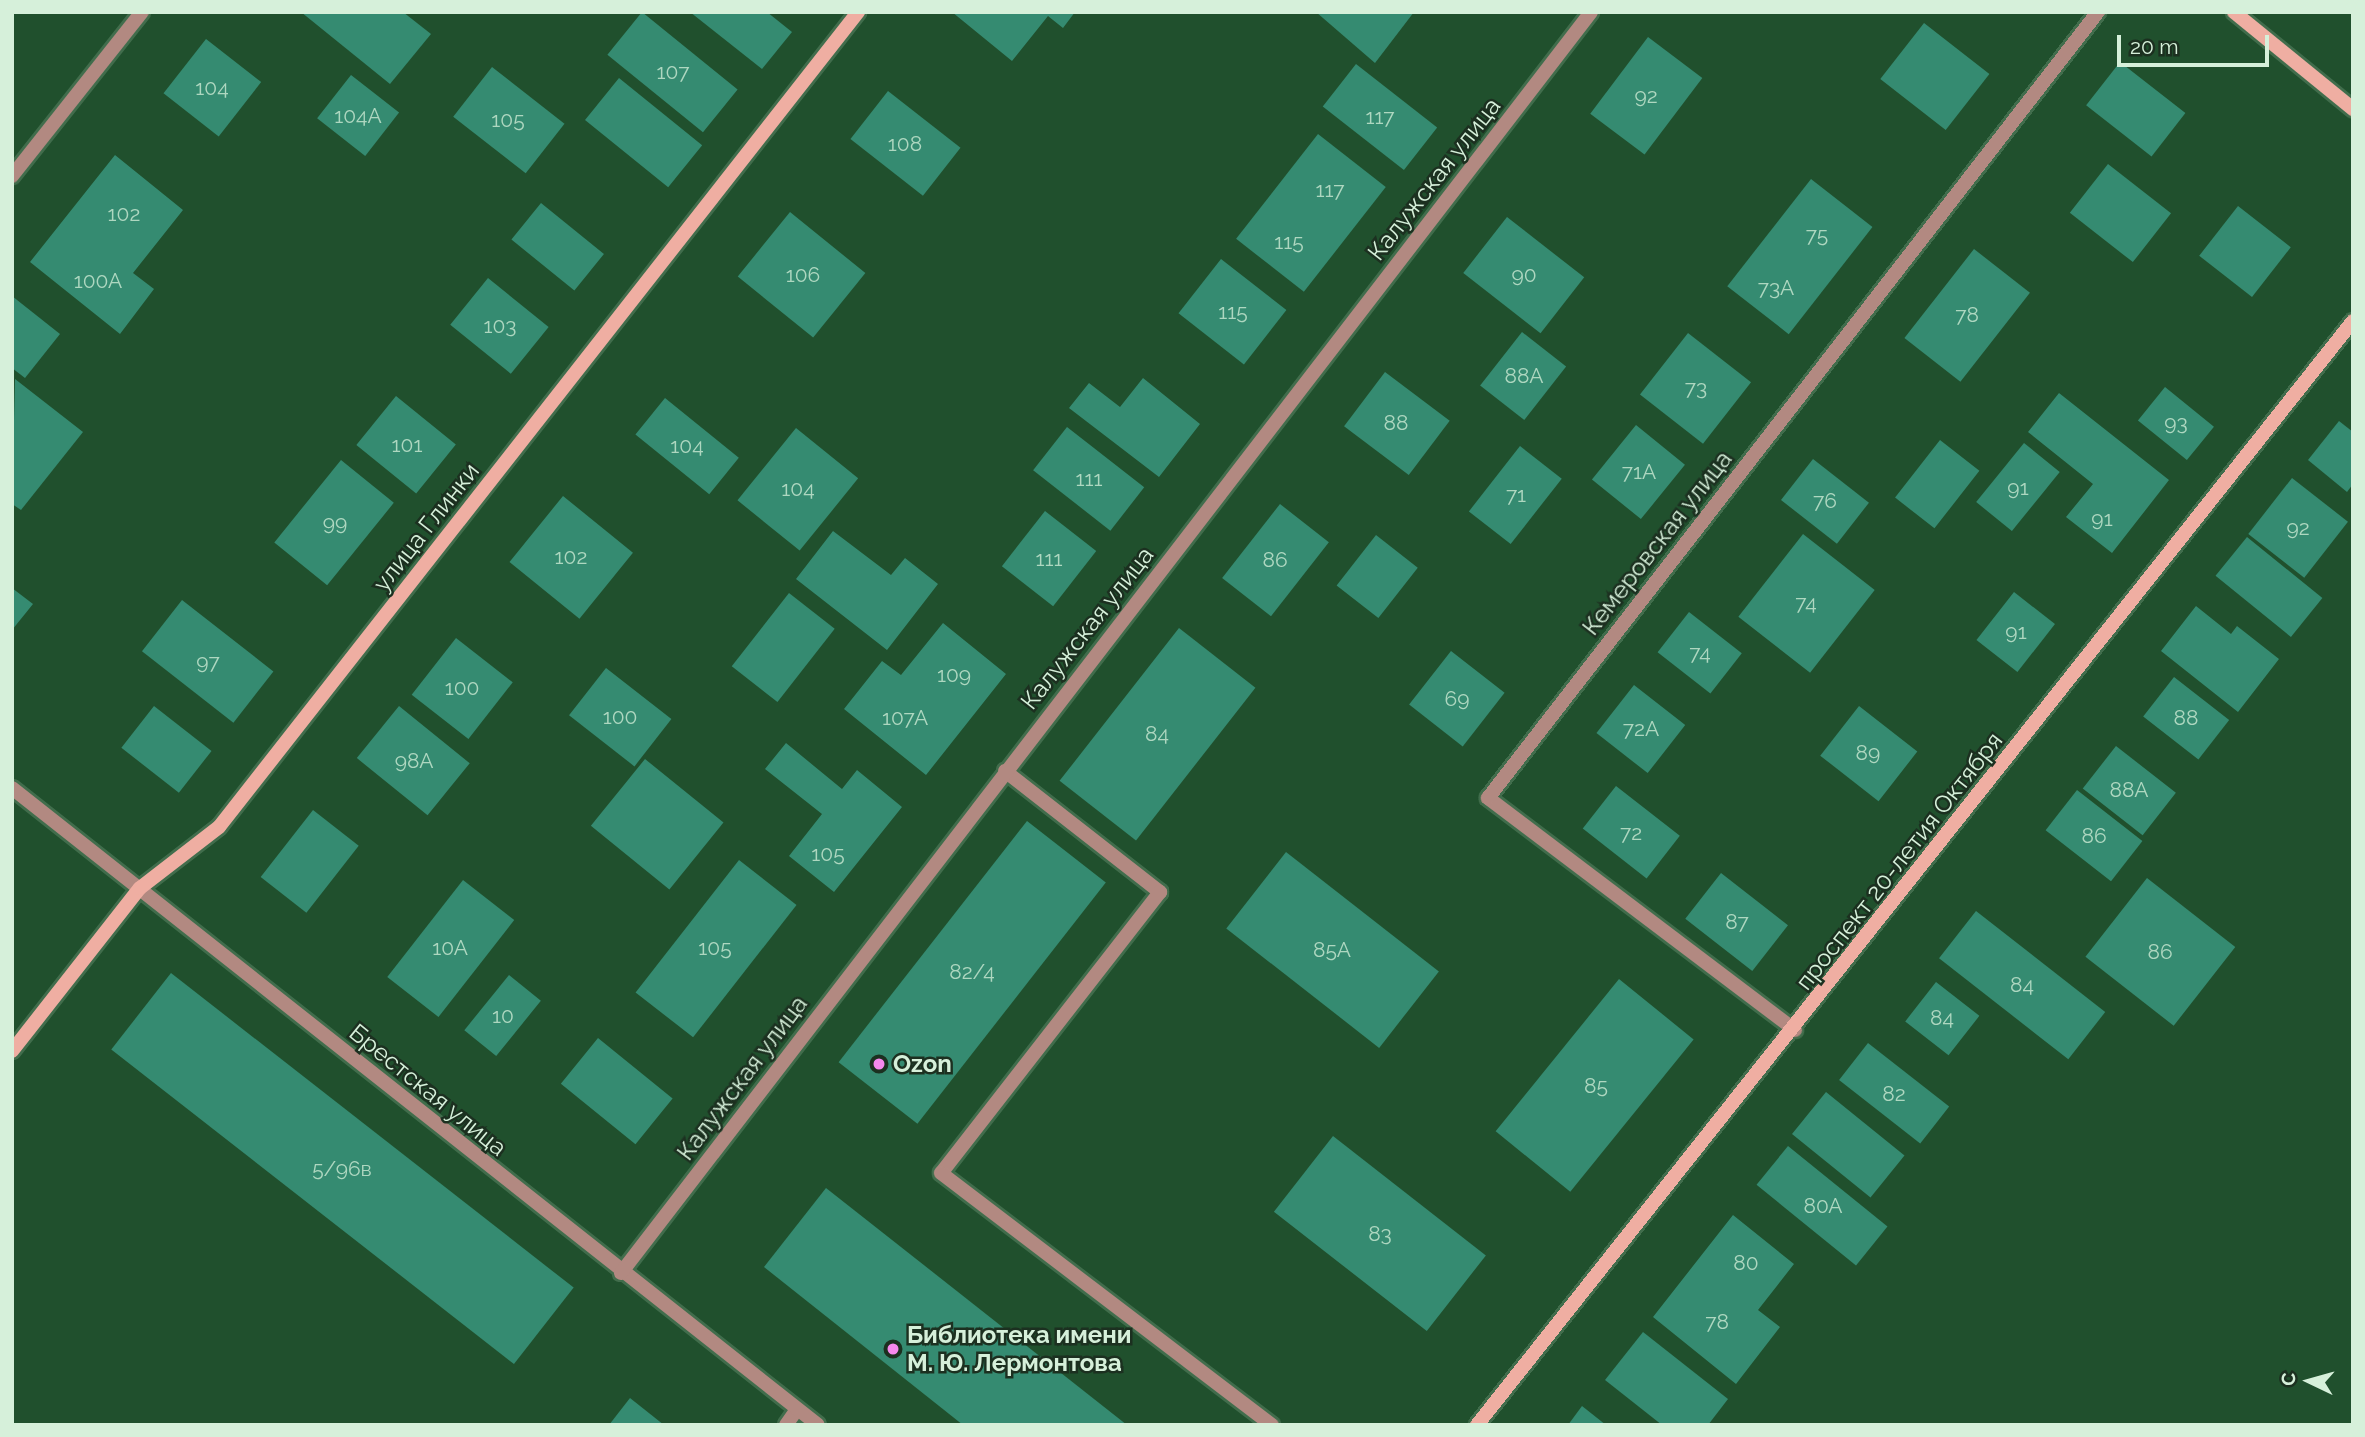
<!DOCTYPE html>
<meta charset="utf-8">
<style>
body{margin:0}
#map{position:relative;width:2365px;height:1437px;overflow:hidden;background:#20502d;font-family:Raleway,sans-serif}
div>[style]{position:absolute}
.building>*{inset:0;background:#358b71;transform-origin:0 0}
.roads{filter:drop-shadow(2px 0 #416d4c) drop-shadow(-2px 0 #416d4c) drop-shadow(0 2px #416d4c) drop-shadow(0 -2px #416d4c)}
.lane>*{height:14px;margin:-7px;padding:0 7px;transform-origin:7px;border-radius:7px;background:#b28981}
.street>*{height:14px;margin:-7px;padding:0 7px;transform-origin:7px;border-radius:7px;background:#b28981}
.secondary>*{height:14px;margin:-7px;padding:0 7px;transform-origin:7px;border-radius:7px;background:#efaea2}
.dots>*{width:19px;height:19px;translate:-50% -50%;box-sizing:border-box;border:4px solid #1c3020;border-radius:50%}
span{translate:-50% -50%;white-space:nowrap;text-align:center;line-height:1.15;-webkit-text-stroke:5px #1c3020;paint-order:stroke}
.number-label{font-size:21px;color:#aed7c0}
.number-label span{-webkit-text-stroke-width:0}
.street-label{font-size:24px;color:#d6f0da}
.poi-label{font-size:24px;color:#d6f0da;font-weight:700}
.left{translate:0 -50%;text-align:left}
.frame{position:absolute;inset:0;border:14px solid #d6f0da;pointer-events:none}
.north{position:absolute;left:2274px;top:1346px;width:70px;height:70px;-webkit-text-stroke:5px #1c3020;paint-order:stroke;rotate:275deg;font-size:19px;font-weight:700;line-height:28px;text-align:center;color:#d6f0da}
.north::after{content:'';display:block;margin:auto;width:24px;height:32px;background:#d6f0da;clip-path:polygon(50% 0,100% 100%,50% 72%,0 100%)}
.scale{position:absolute;left:2117px;top:35px;width:152px;height:32px;box-sizing:border-box;border:4px solid #d6f0da;border-top:0;padding-left:9px;font-size:21px;line-height:24px;white-space:nowrap;color:#d6f0da;-webkit-text-stroke:5px #1c3020;paint-order:stroke}
</style>
<div id="map">
<div class="building">
<i style="clip-path:polygon(301px 12px,403px 12px,431px 34px,390px 84px)"></i>
<i style="left:642px;top:12px;width:123px;height:55px;rotate:39deg"></i>
<i style="clip-path:polygon(690px 12px,767px 12px,792px 32px,762px 69px)"></i>
<i style="clip-path:polygon(952px 12px,1075px 12px,1063px 28px,1048px 16px,1012px 61px)"></i>
<i style="clip-path:polygon(1316px 12px,1414px 12px,1375px 63px)"></i>
<i style="left:1924px;top:23px;width:83px;height:71px;rotate:38deg"></i>
<i style="left:1648px;top:37px;width:68px;height:96px;rotate:37deg"></i>
<i style="left:206px;top:39px;width:70px;height:69px;rotate:38deg"></i>
<i style="left:2120px;top:62px;width:83px;height:55px;rotate:38deg"></i>
<i style="left:1356px;top:64px;width:103px;height:54px;rotate:38deg"></i>
<i style="left:492px;top:67px;width:92px;height:63px;rotate:38deg"></i>
<i style="left:351px;top:75px;width:61px;height:55px;rotate:38deg"></i>
<i style="left:619px;top:78px;width:107px;height:54px;rotate:39deg"></i>
<i style="left:888px;top:91px;width:92px;height:61px;rotate:38deg"></i>
<i style="left:1318px;top:134px;width:86px;height:133px;rotate:38deg"></i>
<i style="clip-path:polygon(115px 155px,183px 210px,133px 273px,154px 289px,120px 334px,30px 262px)"></i>
<i style="left:2108px;top:164px;width:80px;height:62px;rotate:38deg"></i>
<i style="left:1811px;top:179px;width:78px;height:136px;rotate:38deg"></i>
<i style="left:541px;top:203px;width:81px;height:47px;rotate:39deg"></i>
<i style="left:2238px;top:206px;width:67px;height:63px;rotate:38deg"></i>
<i style="left:790px;top:212px;width:97px;height:83px;rotate:39deg"></i>
<i style="left:1507px;top:217px;width:98px;height:71px;rotate:38deg"></i>
<i style="left:1974px;top:249px;width:71px;height:113px;rotate:38deg"></i>
<i style="left:1221px;top:259px;width:83px;height:69px;rotate:38deg"></i>
<i style="left:488px;top:278px;width:78px;height:60px;rotate:39deg"></i>
<i style="clip-path:polygon(12px 296px,60px 334px,25px 378px,12px 368px)"></i>
<i style="left:1522px;top:332px;width:56px;height:68px;rotate:38deg"></i>
<i style="left:1688px;top:333px;width:80px;height:78px;rotate:38deg"></i>
<i style="left:1385px;top:372px;width:81px;height:68px;rotate:37deg"></i>
<i style="clip-path:polygon(1143px 378px,1200px 424px,1159px 477px,1069px 408px,1089px 383px,1120px 407px)"></i>
<i style="clip-path:polygon(15px 379px,83px 432px,21px 510px,12px 504px)"></i>
<i style="left:2165px;top:387px;width:63px;height:43px;rotate:39deg"></i>
<i style="clip-path:polygon(2059px 393px,2169px 480px,2112px 553px,2066px 517px,2093px 484px,2028px 432px)"></i>
<i style="left:396px;top:396px;width:77px;height:63px;rotate:39deg"></i>
<i style="left:665px;top:398px;width:95px;height:47px;rotate:39deg"></i>
<i style="clip-path:polygon(2339px 421px,2353px 432px,2353px 484px,2347px 492px,2308px 460px)"></i>
<i style="left:1636px;top:425px;width:63px;height:70px;rotate:39deg"></i>
<i style="left:1067px;top:427px;width:98px;height:55px;rotate:38deg"></i>
<i style="left:796px;top:428px;width:80px;height:93px;rotate:39deg"></i>
<i style="left:1940px;top:440px;width:50px;height:73px;rotate:38deg"></i>
<i style="left:2024px;top:443px;width:46px;height:76px;rotate:39deg"></i>
<i style="left:1520px;top:446px;width:53px;height:83px;rotate:38deg"></i>
<i style="left:1813px;top:459px;width:71px;height:52px;rotate:38deg"></i>
<i style="left:341px;top:460px;width:68px;height:106px;rotate:39deg"></i>
<i style="left:2292px;top:478px;width:71px;height:71px;rotate:38deg"></i>
<i style="left:563px;top:496px;width:90px;height:85px;rotate:39deg"></i>
<i style="left:1280px;top:504px;width:62px;height:94px;rotate:38deg"></i>
<i style="left:1045px;top:511px;width:65px;height:70px;rotate:38deg"></i>
<i style="clip-path:polygon(833px 531px,891px 575px,905px 558px,938px 584px,887px 650px,796px 579px)"></i>
<i style="left:1803px;top:534px;width:91px;height:105px;rotate:38deg"></i>
<i style="left:1376px;top:535px;width:53px;height:64px;rotate:38deg"></i>
<i style="left:2247px;top:537px;width:97px;height:50px;rotate:39deg"></i>
<i style="clip-path:polygon(12px 588px,33px 604px,12px 630px)"></i>
<i style="left:2014px;top:592px;width:52px;height:61px;rotate:38deg"></i>
<i style="left:789px;top:593px;width:58px;height:93px;rotate:38deg"></i>
<i style="left:182px;top:600px;width:116px;height:65px;rotate:38deg"></i>
<i style="clip-path:polygon(2196px 606px,2231px 634px,2237px 626px,2279px 659px,2238px 712px,2161px 651px)"></i>
<i style="left:1689px;top:612px;width:67px;height:51px;rotate:38deg"></i>
<i style="clip-path:polygon(943px 623px,1006px 674px,926px 775px,844px 709px,882px 661px,901px 675px)"></i>
<i style="left:1179px;top:628px;width:97px;height:194px;rotate:38deg"></i>
<i style="left:456px;top:638px;width:72px;height:72px;rotate:38deg"></i>
<i style="left:1451px;top:651px;width:68px;height:68px;rotate:38deg"></i>
<i style="left:606px;top:668px;width:83px;height:60px;rotate:38deg"></i>
<i style="left:2174px;top:677px;width:70px;height:50px;rotate:38deg"></i>
<i style="left:1634px;top:685px;width:65px;height:61px;rotate:38deg"></i>
<i style="left:154px;top:706px;width:73px;height:53px;rotate:38deg"></i>
<i style="left:399px;top:706px;width:91px;height:67px;rotate:39deg"></i>
<i style="left:1859px;top:706px;width:74px;height:63px;rotate:38deg"></i>
<i style="clip-path:polygon(786px 743px,842px 789px,857px 770px,902px 807px,834px 892px,789px 856px,822px 814px,765px 769px)"></i>
<i style="left:2116px;top:746px;width:76px;height:54px;rotate:38deg"></i>
<i style="left:645px;top:759px;width:101px;height:86px;rotate:39deg"></i>
<i style="left:1616px;top:786px;width:81px;height:54px;rotate:38deg"></i>
<i style="left:2077px;top:790px;width:83px;height:51px;rotate:38deg"></i>
<i style="left:313px;top:810px;width:58px;height:85px;rotate:38deg"></i>
<i style="left:1027px;top:821px;width:100px;height:306px;rotate:38deg"></i>
<i style="left:1286px;top:852px;width:194px;height:97px;rotate:38deg"></i>
<i style="left:739px;top:860px;width:73px;height:168px;rotate:38deg"></i>
<i style="left:1721px;top:873px;width:85px;height:58px;rotate:38deg"></i>
<i style="left:2147px;top:878px;width:112px;height:100px;rotate:38deg"></i>
<i style="left:463px;top:880px;width:65px;height:123px;rotate:38deg"></i>
<i style="left:1976px;top:911px;width:164px;height:60px;rotate:38deg"></i>
<i style="left:171px;top:973px;width:511px;height:97px;rotate:38deg"></i>
<i style="left:509px;top:975px;width:41px;height:71px;rotate:39deg"></i>
<i style="left:1619px;top:979px;width:96px;height:196px;rotate:39deg"></i>
<i style="left:1936px;top:982px;width:55px;height:50px;rotate:38deg"></i>
<i style="left:598px;top:1038px;width:96px;height:59px;rotate:39deg"></i>
<i style="left:1868px;top:1043px;width:103px;height:47px;rotate:38deg"></i>
<i style="left:1826px;top:1092px;width:101px;height:54px;rotate:39deg"></i>
<i style="left:1333px;top:1136px;width:194px;height:96px;rotate:38deg"></i>
<i style="left:1788px;top:1146px;width:128px;height:50px;rotate:39deg"></i>
<i style="clip-path:polygon(826px 1188px,1127px 1425px,963px 1425px,764px 1267px)"></i>
<i style="clip-path:polygon(1733px 1215px,1794px 1264px,1758px 1310px,1780px 1327px,1736px 1384px,1653px 1317px)"></i>
<i style="clip-path:polygon(1643px 1332px,1728px 1399px,1708px 1425px,1662px 1425px,1605px 1380px)"></i>
<i style="clip-path:polygon(630px 1398px,664px 1425px,609px 1425px)"></i>
<i style="clip-path:polygon(1582px 1406px,1606px 1425px,1568px 1425px)"></i>
</div>
<div class="roads">
<div class="lane">
<i style="left:1005px;top:771px;width:197px;rotate:38deg"></i>
<i style="left:1160px;top:892px;width:356px;rotate:127.9deg"></i>
<i style="left:941px;top:1173px;width:416px;rotate:37.3deg"></i>
<i style="left:786px;top:1425px;width:19px;rotate:-55deg"></i>
</div>
<div class="street">
<i style="left:12px;top:176px;width:209px;rotate:-51.6deg"></i>
<i style="left:12px;top:788px;width:1027px;rotate:38.32deg"></i>
<i style="left:1795px;top:1030px;width:385px;rotate:-142.9deg"></i>
<i style="left:1488px;top:798px;width:995px;rotate:-52.19deg"></i>
<i style="left:621px;top:1273px;width:1591px;rotate:-52.43deg"></i>
</div>
<div class="secondary">
<i style="left:2234px;top:12px;width:154px;rotate:39.2deg"></i>
<i style="left:12px;top:1051px;width:207px;rotate:-51.9deg"></i>
<i style="left:140px;top:888px;width:100px;rotate:-37.7deg"></i>
<i style="left:219px;top:827px;width:1036px;rotate:-51.9deg"></i>
<i style="left:1477px;top:1425px;width:1409px;rotate:-51.57deg"></i>
</div>
</div>
<div class="dots">
<i style="left:879px;top:1064px;background:#f688ed"></i>
<i style="left:893px;top:1349px;background:#f688ed"></i>
</div>
<div class="number-label">
<span style="left:673px;top:72px">107</span>
<span style="left:212px;top:88px">104</span>
<span style="left:1646px;top:96px">92</span>
<span style="left:358px;top:116px">104А</span>
<span style="left:1380px;top:117px">117</span>
<span style="left:508px;top:120px">105</span>
<span style="left:905px;top:144px">108</span>
<span style="left:1330px;top:190px">117</span>
<span style="left:124px;top:214px">102</span>
<span style="left:1817px;top:235px">75</span>
<span style="left:1289px;top:242px">115</span>
<span style="left:803px;top:275px">106</span>
<span style="left:1524px;top:275px">90</span>
<span style="left:98px;top:281px">100А</span>
<span style="left:1776px;top:288px">73А</span>
<span style="left:1233px;top:312px">115</span>
<span style="left:1967px;top:315px">78</span>
<span style="left:500px;top:326px">103</span>
<span style="left:1524px;top:376px">88А</span>
<span style="left:1696px;top:388px">73</span>
<span style="left:1396px;top:423px">88</span>
<span style="left:2176px;top:423px">93</span>
<span style="left:407px;top:445px">101</span>
<span style="left:687px;top:446px">104</span>
<span style="left:1639px;top:472px">71А</span>
<span style="left:1089px;top:479px">111</span>
<span style="left:2018px;top:488px">91</span>
<span style="left:798px;top:489px">104</span>
<span style="left:1516px;top:495px">71</span>
<span style="left:1825px;top:501px">76</span>
<span style="left:2102px;top:519px">91</span>
<span style="left:335px;top:523px">99</span>
<span style="left:2298px;top:528px">92</span>
<span style="left:571px;top:557px">102</span>
<span style="left:1049px;top:559px">111</span>
<span style="left:1275px;top:560px">86</span>
<span style="left:1806px;top:603px">74</span>
<span style="left:2016px;top:632px">91</span>
<span style="left:1700px;top:653px">74</span>
<span style="left:208px;top:662px">97</span>
<span style="left:954px;top:675px">109</span>
<span style="left:462px;top:688px">100</span>
<span style="left:1457px;top:699px">69</span>
<span style="left:620px;top:717px">100</span>
<span style="left:905px;top:718px">107А</span>
<span style="left:2186px;top:718px">88</span>
<span style="left:1641px;top:729px">72А</span>
<span style="left:1157px;top:734px">84</span>
<span style="left:1868px;top:753px">89</span>
<span style="left:414px;top:761px">98А</span>
<span style="left:2129px;top:790px">88А</span>
<span style="left:1631px;top:833px">72</span>
<span style="left:2094px;top:836px">86</span>
<span style="left:828px;top:854px">105</span>
<span style="left:1737px;top:922px">87</span>
<span style="left:450px;top:948px">10А</span>
<span style="left:715px;top:948px">105</span>
<span style="left:1332px;top:950px">85А</span>
<span style="left:2160px;top:952px">86</span>
<span style="left:972px;top:972px">82/4</span>
<span style="left:2022px;top:985px">84</span>
<span style="left:503px;top:1016px">10</span>
<span style="left:1942px;top:1018px">84</span>
<span style="left:1596px;top:1086px">85</span>
<span style="left:1894px;top:1094px">82</span>
<span style="left:342px;top:1169px">5/96в</span>
<span style="left:1823px;top:1206px">80А</span>
<span style="left:1380px;top:1234px">83</span>
<span style="left:1746px;top:1263px">80</span>
<span style="left:1717px;top:1322px">78</span>
</div>
<div class="street-label">
<span style="left:1434px;top:179px;rotate:-52deg">Калужская улица</span>
<span style="left:426px;top:527px;rotate:-52deg">улица Глинки</span>
<span style="left:1657px;top:543px;rotate:-52deg">Кемеровская улица</span>
<span style="left:1087px;top:628px;rotate:-52deg">Калужская улица</span>
<span style="left:1899px;top:861px;rotate:-52deg">проспект 20-летия Октября</span>
<span style="left:742px;top:1078px;rotate:-53deg">Калужская улица</span>
<span style="left:428px;top:1090px;rotate:39deg">Брестская улица</span>
</div>
<div class="poi-label">
<span class="left" style="left:893px;top:1064px">Ozon</span>
<span class="left" style="left:907px;top:1349px">Библиотека имени<br>М. Ю. Лермонтова</span>
</div>
<div class="frame"></div>
<div class="north">С</div>
<div class="scale">20 m</div>
</div>
